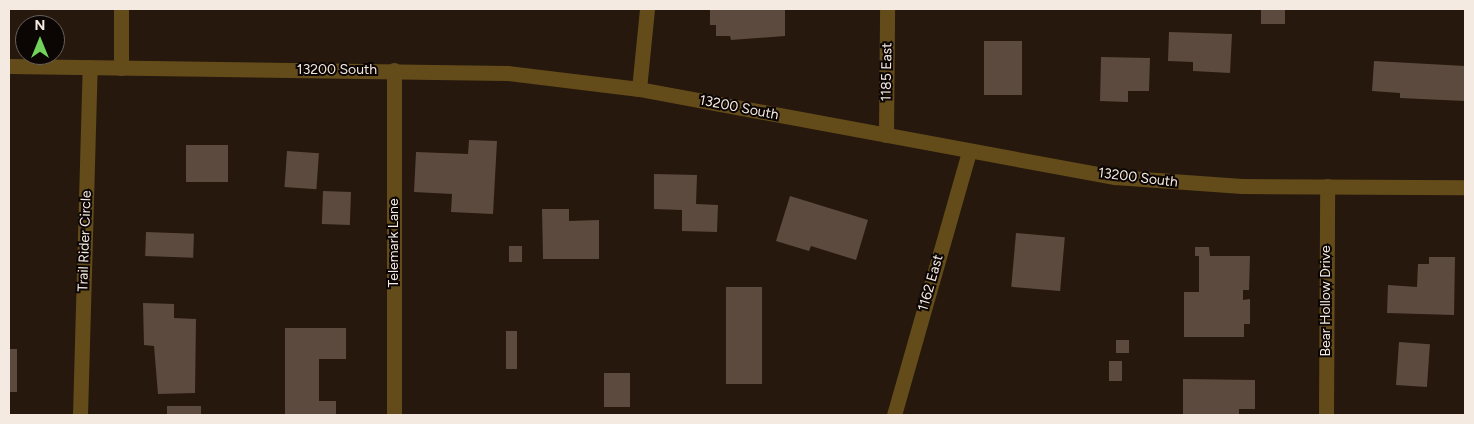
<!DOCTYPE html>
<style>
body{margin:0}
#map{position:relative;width:1474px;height:424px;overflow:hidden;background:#27180d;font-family:Figtree,sans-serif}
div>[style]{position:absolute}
.building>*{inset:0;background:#5c4a3e;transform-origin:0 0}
.minor>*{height:15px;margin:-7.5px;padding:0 7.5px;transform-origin:7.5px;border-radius:7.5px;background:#644c1a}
.tertiary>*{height:15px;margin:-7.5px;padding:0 7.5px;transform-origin:7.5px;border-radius:7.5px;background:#644c1a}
span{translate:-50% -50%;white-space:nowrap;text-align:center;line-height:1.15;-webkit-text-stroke:4px #0b0503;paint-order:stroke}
.street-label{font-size:14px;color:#f5eae2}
.frame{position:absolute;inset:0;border:10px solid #f5eae2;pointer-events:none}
.north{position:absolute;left:15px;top:15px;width:50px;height:50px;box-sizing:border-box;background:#0b0503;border:1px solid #69615c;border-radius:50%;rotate:0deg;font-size:14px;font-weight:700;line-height:20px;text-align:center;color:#f5eae2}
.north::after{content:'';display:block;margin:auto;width:18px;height:22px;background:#73d25c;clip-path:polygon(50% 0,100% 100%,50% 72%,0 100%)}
</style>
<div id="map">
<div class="building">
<i style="clip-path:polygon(710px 9px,785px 9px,785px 36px,731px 40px,730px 36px,716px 36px,716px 25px,710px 25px)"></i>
<i style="left:1261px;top:9px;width:24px;height:15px"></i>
<i style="clip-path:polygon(1169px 32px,1232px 34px,1230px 73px,1193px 71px,1193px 62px,1168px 61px)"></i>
<i style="left:984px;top:41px;width:38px;height:54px"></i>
<i style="clip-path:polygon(1101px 57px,1150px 58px,1149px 91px,1128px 91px,1128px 102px,1100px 101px)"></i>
<i style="clip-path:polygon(1374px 61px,1465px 66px,1465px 101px,1400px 98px,1400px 93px,1372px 91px)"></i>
<i style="clip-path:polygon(469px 140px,497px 141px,493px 214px,451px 212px,452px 194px,414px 192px,416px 152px,468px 154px)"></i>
<i style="left:186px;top:145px;width:42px;height:37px"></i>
<i style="left:287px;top:151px;width:32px;height:36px;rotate:4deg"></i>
<i style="clip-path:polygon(654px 174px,697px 175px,696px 204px,718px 205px,717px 232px,682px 231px,682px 210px,654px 209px)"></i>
<i style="left:323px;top:191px;width:28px;height:33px;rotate:2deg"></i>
<i style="clip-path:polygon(790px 196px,868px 220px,856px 260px,811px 246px,809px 251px,776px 241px)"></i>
<i style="clip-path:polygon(542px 209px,569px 209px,569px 221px,599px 220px,599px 259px,543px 259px)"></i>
<i style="left:146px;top:232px;width:48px;height:24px;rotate:2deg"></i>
<i style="left:1016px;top:233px;width:49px;height:54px;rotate:5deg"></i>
<i style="left:522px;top:246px;width:16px;height:13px;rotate:90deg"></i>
<i style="clip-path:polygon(1195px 247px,1209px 247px,1210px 256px,1250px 256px,1249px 290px,1243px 290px,1243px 300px,1250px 299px,1250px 324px,1244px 324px,1244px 337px,1184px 337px,1184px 292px,1199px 292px,1199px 256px,1195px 256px)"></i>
<i style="clip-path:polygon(1429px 257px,1455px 257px,1454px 315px,1387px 313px,1388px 285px,1417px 287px,1418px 264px,1429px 264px)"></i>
<i style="left:726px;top:287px;width:36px;height:97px"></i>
<i style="clip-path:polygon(143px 303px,174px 304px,174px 318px,196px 319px,195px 393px,158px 394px,154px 346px,144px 345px)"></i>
<i style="clip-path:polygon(285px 328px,346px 328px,346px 359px,319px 359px,319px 401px,336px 401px,336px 415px,285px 415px)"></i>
<i style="left:506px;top:331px;width:11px;height:38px"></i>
<i style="left:1116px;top:340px;width:13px;height:13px"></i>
<i style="left:1399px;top:342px;width:31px;height:43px;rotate:4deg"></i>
<i style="left:9px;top:349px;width:8px;height:43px"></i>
<i style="left:1109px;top:361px;width:13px;height:20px"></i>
<i style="left:604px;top:373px;width:26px;height:34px"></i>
<i style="clip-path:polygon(1183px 379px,1255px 380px,1255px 409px,1239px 409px,1239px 415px,1183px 415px)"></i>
<i style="left:167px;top:406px;width:34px;height:9px"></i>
</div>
<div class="minor">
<i style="left:121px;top:68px;width:59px;rotate:-90deg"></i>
<i style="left:639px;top:89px;width:80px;rotate:-84.3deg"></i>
<i style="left:886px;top:135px;width:126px;rotate:-89.5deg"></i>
<i style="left:80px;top:415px;width:348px;rotate:-88.4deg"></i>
<i style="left:394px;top:415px;width:345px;rotate:-90deg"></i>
<i style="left:894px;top:415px;width:273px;rotate:-74.1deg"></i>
<i style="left:1326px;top:415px;width:229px;rotate:-89.7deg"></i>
</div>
<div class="tertiary">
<i style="left:9px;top:66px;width:498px;rotate:0.8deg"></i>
<i style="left:507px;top:73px;width:133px;rotate:6.9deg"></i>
<i style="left:639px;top:89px;width:484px;rotate:10.5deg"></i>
<i style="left:1115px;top:177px;width:127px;rotate:4.1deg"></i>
<i style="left:1242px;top:186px;width:223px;rotate:0.3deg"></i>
</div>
<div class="street-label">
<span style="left:337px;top:70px">13200 South</span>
<span style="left:887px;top:72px;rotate:-89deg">1185 East</span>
<span style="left:739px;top:108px;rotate:11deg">13200 South</span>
<span style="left:1138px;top:178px;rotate:7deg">13200 South</span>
<span style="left:85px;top:241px;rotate:-88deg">Trail Rider Circle</span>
<span style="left:394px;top:243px;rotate:-90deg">Telemark Lane</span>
<span style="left:931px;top:283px;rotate:-74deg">1162 East</span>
<span style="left:1326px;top:301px;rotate:-90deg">Bear Hollow Drive</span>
</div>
<div class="frame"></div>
<div class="north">N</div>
</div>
